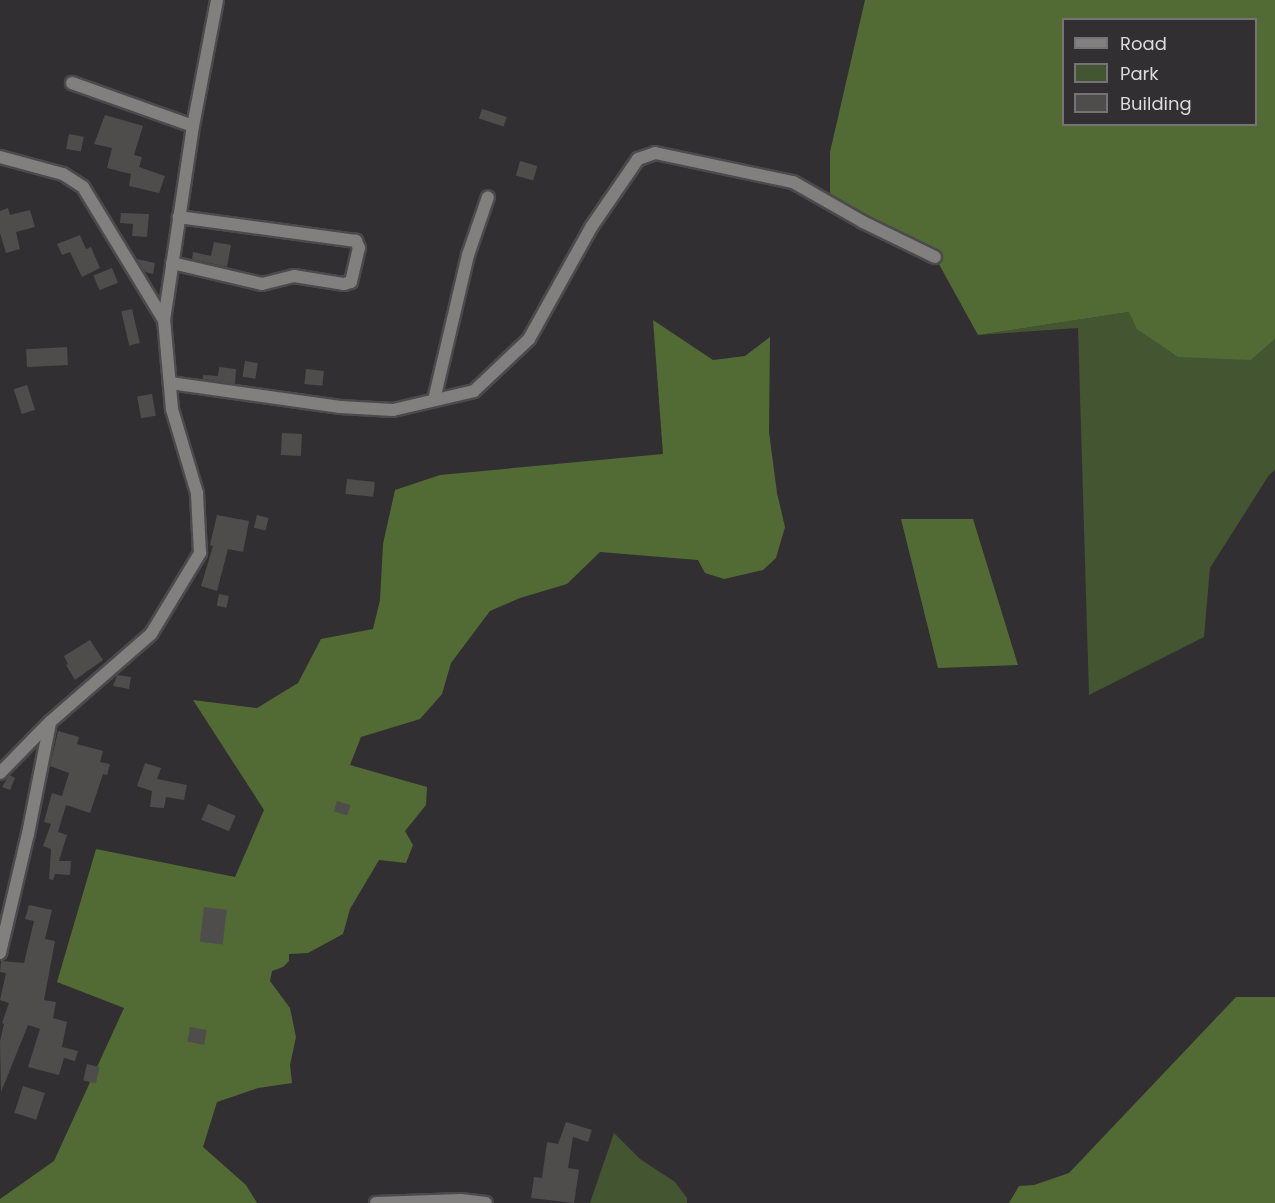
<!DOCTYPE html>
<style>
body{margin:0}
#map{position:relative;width:1275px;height:1203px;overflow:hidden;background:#312f31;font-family:Poppins,sans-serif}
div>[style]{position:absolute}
.green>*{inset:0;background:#445531}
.forest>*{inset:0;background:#526b34}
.building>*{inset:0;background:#4f4d4b;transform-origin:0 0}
.roads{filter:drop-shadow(2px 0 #4c4a4c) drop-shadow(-2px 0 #4c4a4c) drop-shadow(0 2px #4c4a4c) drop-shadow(0 -2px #4c4a4c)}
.minor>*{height:12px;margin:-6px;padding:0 6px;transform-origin:6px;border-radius:6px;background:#81807f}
span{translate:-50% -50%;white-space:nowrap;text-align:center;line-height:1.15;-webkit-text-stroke:4.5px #312f31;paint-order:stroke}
.legend{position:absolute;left:1062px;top:18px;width:195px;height:108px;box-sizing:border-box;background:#312f31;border:2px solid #757375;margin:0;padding:8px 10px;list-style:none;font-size:18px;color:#dcdadc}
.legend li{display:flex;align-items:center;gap:12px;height:30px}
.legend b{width:30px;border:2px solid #757375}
</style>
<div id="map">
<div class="green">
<i style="clip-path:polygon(1129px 312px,1251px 360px,1275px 339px,1275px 470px,1269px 475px,1210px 568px,1204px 637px,1089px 695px,1078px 328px,978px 335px)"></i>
<i style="clip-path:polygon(614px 1133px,640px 1159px,675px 1182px,687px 1198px,687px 1203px,590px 1203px)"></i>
</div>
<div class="forest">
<i style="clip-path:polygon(evenodd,865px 0,1275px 0,1275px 339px,1251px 360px,1178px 357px,1137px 329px,1129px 312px,978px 335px,935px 257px,830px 203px,830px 152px,865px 0,1064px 20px,1256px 20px,1256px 124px,1064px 124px,1064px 20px)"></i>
<i style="clip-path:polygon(653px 320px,713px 360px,745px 356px,770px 337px,769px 432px,777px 493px,785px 527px,776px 558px,763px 570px,724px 579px,705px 573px,698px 560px,600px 552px,567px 584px,520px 598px,490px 611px,451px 663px,442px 694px,420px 719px,361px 737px,350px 765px,427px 787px,426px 805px,405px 831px,413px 845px,406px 863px,379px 860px,350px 909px,343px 934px,308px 953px,289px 954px,289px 961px,283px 967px,272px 971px,270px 981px,290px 1008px,296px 1037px,290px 1065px,292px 1083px,258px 1088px,217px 1102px,203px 1147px,246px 1185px,257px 1203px,0 1203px,0 1199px,54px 1161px,124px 1008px,57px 982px,96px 849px,235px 877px,264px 810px,193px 700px,257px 708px,298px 683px,321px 639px,373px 629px,380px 600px,383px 544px,395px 490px,440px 475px,663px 454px)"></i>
<i style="clip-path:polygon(901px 519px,973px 519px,1018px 665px,938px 668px)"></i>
<i style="clip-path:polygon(1236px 997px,1275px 997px,1275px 1203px,1009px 1203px,1019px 1186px,1034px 1185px,1069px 1173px)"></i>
</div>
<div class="building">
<i style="left:482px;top:109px;width:26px;height:10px;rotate:18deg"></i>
<i style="clip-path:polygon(105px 115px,143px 126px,134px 155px,142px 157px,139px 167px,165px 176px,159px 193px,129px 186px,131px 174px,107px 168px,112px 148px,94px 144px)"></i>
<i style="left:69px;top:134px;width:15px;height:15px;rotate:11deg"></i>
<i style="left:520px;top:161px;width:18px;height:15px;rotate:16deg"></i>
<i style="clip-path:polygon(8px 208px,10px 215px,30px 210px,35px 227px,16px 232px,20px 249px,6px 253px,0 233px,0 211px)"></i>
<i style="clip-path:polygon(121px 213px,149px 214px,147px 237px,132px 236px,133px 224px,120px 223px)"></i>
<i style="clip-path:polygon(80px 235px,86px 249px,91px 247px,100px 268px,82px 277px,70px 252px,62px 255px,57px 244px)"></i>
<i style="clip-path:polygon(214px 242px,231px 245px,227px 267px,192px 259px,193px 252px,211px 256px)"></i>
<i style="clip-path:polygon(137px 259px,155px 263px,153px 274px,145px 272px)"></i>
<i style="left:112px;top:268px;width:16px;height:20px;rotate:68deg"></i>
<i style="left:132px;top:309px;width:35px;height:11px;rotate:77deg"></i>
<i style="left:67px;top:347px;width:18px;height:41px;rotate:87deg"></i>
<i style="left:245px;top:361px;width:13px;height:16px;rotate:9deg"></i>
<i style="clip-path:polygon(219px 367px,236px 369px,235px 384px,203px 379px,203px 375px,218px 376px)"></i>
<i style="left:306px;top:369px;width:18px;height:15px;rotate:6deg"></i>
<i style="left:27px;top:385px;width:26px;height:14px;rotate:72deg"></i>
<i style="left:152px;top:394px;width:22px;height:15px;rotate:80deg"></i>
<i style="left:282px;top:433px;width:20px;height:22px;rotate:3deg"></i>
<i style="left:347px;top:479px;width:28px;height:15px;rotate:6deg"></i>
<i style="clip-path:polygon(217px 515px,249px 521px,243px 552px,228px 549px,217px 591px,201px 586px,213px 546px,210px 545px)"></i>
<i style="left:257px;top:515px;width:12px;height:13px;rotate:14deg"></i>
<i style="left:219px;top:594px;width:10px;height:12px;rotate:11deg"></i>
<i style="clip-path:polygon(90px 640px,103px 660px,75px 680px,66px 665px,68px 664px,64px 656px)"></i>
<i style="clip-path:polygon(117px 675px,131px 677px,129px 689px,113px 686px)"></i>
<i style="clip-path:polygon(58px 731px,79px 737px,77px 744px,103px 751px,100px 762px,110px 764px,107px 775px,103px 774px,90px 813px,66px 805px,58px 832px,67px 835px,59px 861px,71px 861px,70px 875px,55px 874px,53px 880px,49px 879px,51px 849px,43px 846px,51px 824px,44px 822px,52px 793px,62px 796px,69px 773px,50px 766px)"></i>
<i style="clip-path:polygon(145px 763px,161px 768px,157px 779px,187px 785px,184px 800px,166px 797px,164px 808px,150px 807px,152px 791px,137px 786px)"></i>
<i style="clip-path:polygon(9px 775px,15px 778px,10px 790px,2px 787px)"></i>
<i style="left:337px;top:801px;width:14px;height:11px;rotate:17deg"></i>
<i style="left:208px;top:804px;width:30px;height:17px;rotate:23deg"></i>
<i style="clip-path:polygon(29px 905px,52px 910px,45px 939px,55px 941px,44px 1000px,56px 1002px,53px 1018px,67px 1022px,62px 1047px,78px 1051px,75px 1061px,64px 1058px,59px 1075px,28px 1067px,40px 1029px,28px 1025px,1px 1092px,0 1041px,4px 1024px,2px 1023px,9px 1003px,0 1000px,6px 973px,0 972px,1px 961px,24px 963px,34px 921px,25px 919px)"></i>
<i style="left:204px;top:907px;width:23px;height:35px;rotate:7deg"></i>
<i style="left:190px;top:1027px;width:17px;height:15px;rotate:10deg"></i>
<i style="left:87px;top:1064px;width:13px;height:17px;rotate:13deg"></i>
<i style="left:23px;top:1086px;width:23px;height:28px;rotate:18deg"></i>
<i style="clip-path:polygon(566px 1122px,592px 1130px,588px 1142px,573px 1137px,568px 1168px,579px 1170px,574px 1203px,531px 1198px,534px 1177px,542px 1178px,547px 1142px,558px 1144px)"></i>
</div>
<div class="roads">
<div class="minor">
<i style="left:72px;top:83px;width:128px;rotate:19.6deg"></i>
<i style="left:0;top:157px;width:65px;rotate:15.1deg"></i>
<i style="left:63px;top:174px;width:24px;rotate:33deg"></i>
<i style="left:83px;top:187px;width:156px;rotate:58.7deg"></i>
<i style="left:172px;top:263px;width:92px;rotate:13.1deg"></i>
<i style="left:262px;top:284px;width:33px;rotate:-14deg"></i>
<i style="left:294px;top:276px;width:51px;rotate:9.1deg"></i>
<i style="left:344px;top:284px;width:7px;rotate:-16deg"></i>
<i style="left:351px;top:282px;width:35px;rotate:-77deg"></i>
<i style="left:359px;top:248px;width:8px;rotate:-113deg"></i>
<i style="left:356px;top:241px;width:179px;rotate:-172.3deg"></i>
<i style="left:170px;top:383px;width:172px;rotate:8deg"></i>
<i style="left:340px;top:407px;width:53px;rotate:3.2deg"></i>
<i style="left:393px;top:410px;width:83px;rotate:-13.2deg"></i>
<i style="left:474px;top:391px;width:76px;rotate:-43.4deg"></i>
<i style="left:529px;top:339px;width:129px;rotate:-60.9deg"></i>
<i style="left:592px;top:226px;width:81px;rotate:-55.5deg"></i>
<i style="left:638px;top:159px;width:18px;rotate:-19deg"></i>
<i style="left:655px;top:153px;width:141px;rotate:11.9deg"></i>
<i style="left:793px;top:182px;width:81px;rotate:29.7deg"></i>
<i style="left:863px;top:222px;width:80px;rotate:25.9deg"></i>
<i style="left:434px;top:400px;width:149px;rotate:-76.8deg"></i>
<i style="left:468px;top:255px;width:61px;rotate:-71deg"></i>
<i style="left:0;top:773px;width:71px;rotate:-45.6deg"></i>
<i style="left:50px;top:722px;width:134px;rotate:-41.1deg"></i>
<i style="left:151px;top:634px;width:95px;rotate:-58.8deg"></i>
<i style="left:200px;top:553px;width:60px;rotate:-92.9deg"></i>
<i style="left:197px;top:493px;width:88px;rotate:-106.6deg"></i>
<i style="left:172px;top:409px;width:89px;rotate:-95.1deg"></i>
<i style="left:164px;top:320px;width:196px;rotate:-81.5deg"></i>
<i style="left:193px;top:126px;width:128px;rotate:-79.2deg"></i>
<i style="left:0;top:953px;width:122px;rotate:-76.8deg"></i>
<i style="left:28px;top:834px;width:113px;rotate:-78.8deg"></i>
<i style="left:376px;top:1203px;width:85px;rotate:-2deg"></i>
<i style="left:461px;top:1200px;width:25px;rotate:7deg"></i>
</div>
</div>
<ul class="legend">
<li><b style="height:8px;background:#81807f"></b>Road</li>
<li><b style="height:16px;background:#445531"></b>Park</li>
<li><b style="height:16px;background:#4f4d4b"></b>Building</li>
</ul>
</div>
